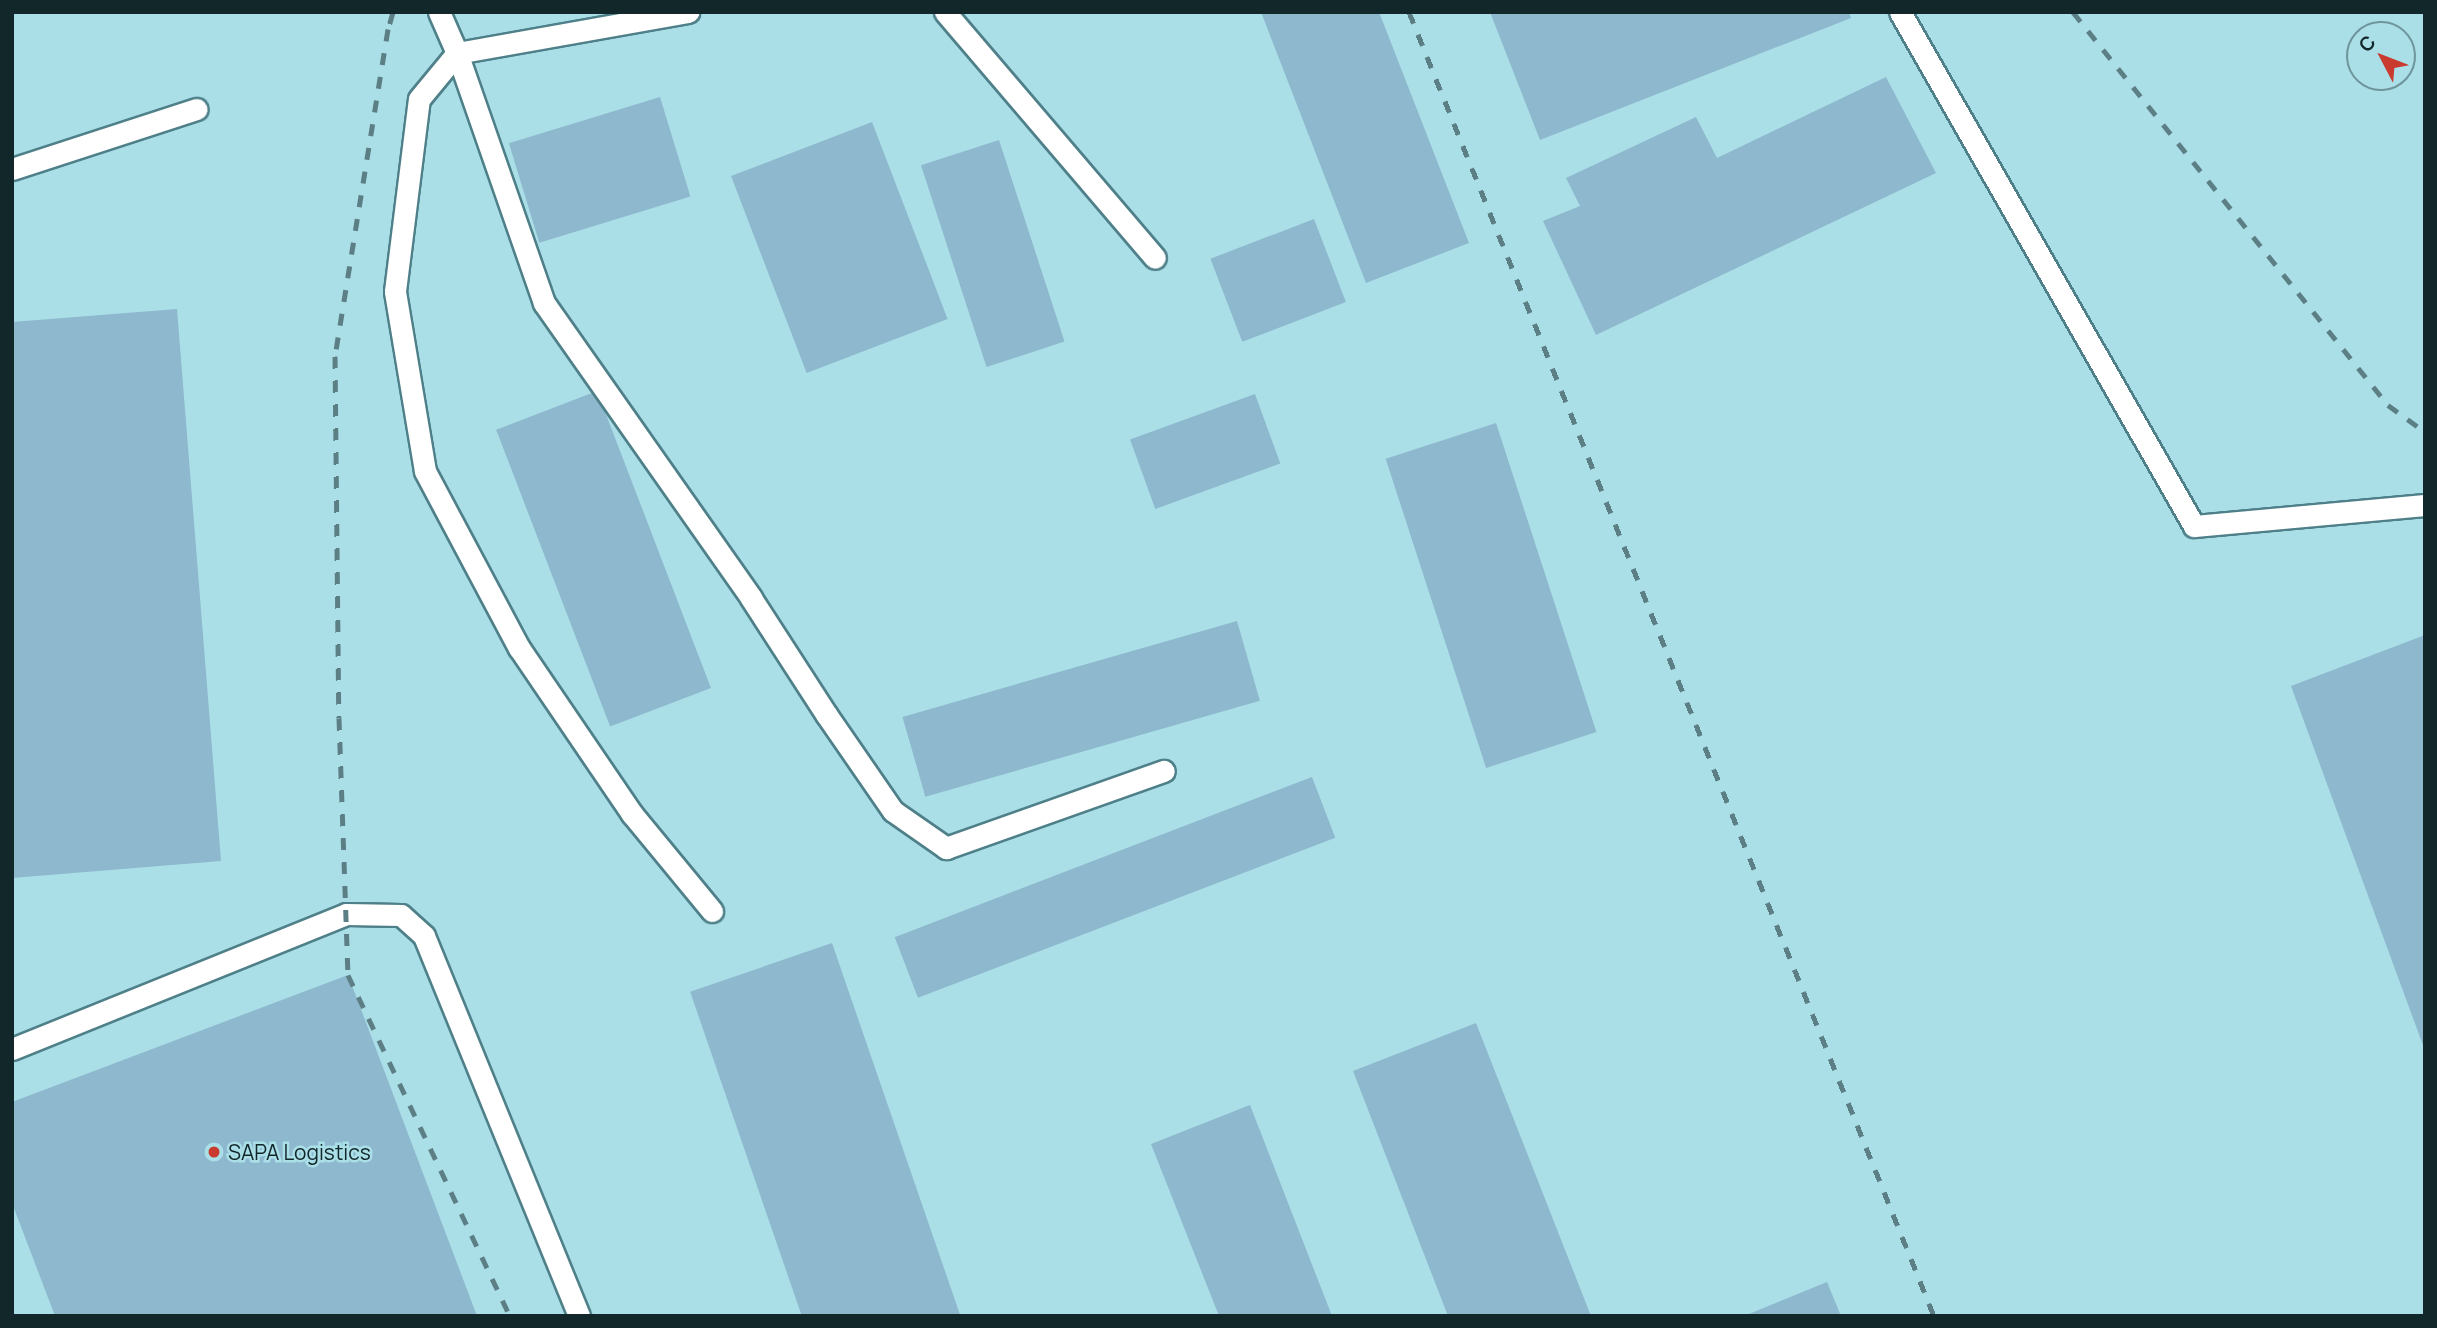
<!DOCTYPE html>
<meta charset="utf-8">
<style>
body{margin:0}
#map{position:relative;width:2437px;height:1328px;overflow:hidden;background:#abdfe8;font-family:Manrope,sans-serif}
div>[style]{position:absolute}
.building>*{inset:0;background:#8db8cd;transform-origin:0 0}
.roads{filter:drop-shadow(2px 0 #4f8089) drop-shadow(-2px 0 #4f8089) drop-shadow(0 2px #4f8089) drop-shadow(0 -2px #4f8089)}
.lane>*{height:21px;margin:-10.5px;padding:0 10.5px;transform-origin:10.5px;border-radius:10.5px;background:#fff}
.rail>*{height:5px;margin-top:-2.5px;transform-origin:0;background:repeating-linear-gradient(90deg,#5c7f85 0 12px,transparent 0 24px)}
.dots>*{width:19px;height:19px;translate:-50% -50%;box-sizing:border-box;border:4px solid #abdfe8;border-radius:50%}
span{translate:-50% -50%;white-space:nowrap;text-align:center;line-height:1.15;-webkit-text-stroke:5px #abdfe8;paint-order:stroke}
.poi-label{font-size:21px;color:#12272a}
.left{translate:0 -50%;text-align:left}
.frame{position:absolute;inset:0;border:14px solid #12272a;pointer-events:none}
.north{position:absolute;left:2346px;top:21px;width:70px;height:70px;box-sizing:border-box;background:#abdfe8;border:2px solid #6e959c;border-radius:50%;rotate:312deg;font-size:19px;font-weight:700;line-height:28px;text-align:center;color:#12272a}
.north::after{content:'';display:block;margin:auto;width:24px;height:32px;background:#c83b2e;clip-path:polygon(50% 0,100% 100%,50% 72%,0 100%)}
</style>
<div id="map">
<div class="building">
<i style="clip-path:polygon(1261px 12px,1379px 12px,1469px 243px,1366px 283px)"></i>
<i style="clip-path:polygon(1490px 12px,1849px 12px,1851px 18px,1540px 140px)"></i>
<i style="clip-path:polygon(1886px 77px,1936px 173px,1596px 335px,1543px 221px,1580px 206px,1566px 178px,1696px 117px,1717px 158px)"></i>
<i style="left:660px;top:97px;width:104px;height:158px;rotate:73deg"></i>
<i style="left:872px;top:122px;width:211px;height:151px;rotate:69deg"></i>
<i style="left:999px;top:140px;width:212px;height:82px;rotate:72deg"></i>
<i style="left:1314px;top:219px;width:89px;height:111px;rotate:69deg"></i>
<i style="clip-path:polygon(177px 309px,221px 861px,12px 878px,12px 322px)"></i>
<i style="left:597px;top:391px;width:318px;height:108px;rotate:69deg"></i>
<i style="left:1255px;top:394px;width:74px;height:133px;rotate:70deg"></i>
<i style="left:1496px;top:423px;width:325px;height:116px;rotate:72deg"></i>
<i style="left:1237px;top:621px;width:83px;height:348px;rotate:74deg"></i>
<i style="clip-path:polygon(2425px 635px,2425px 1048px,2424px 1048px,2291px 686px)"></i>
<i style="left:1312px;top:777px;width:65px;height:447px;rotate:69deg"></i>
<i style="left:832px;top:943px;width:395px;height:150px;rotate:71deg"></i>
<i style="clip-path:polygon(348px 975px,477px 1316px,55px 1316px,12px 1203px,12px 1102px)"></i>
<i style="clip-path:polygon(1476px 1023px,1591px 1316px,1448px 1316px,1353px 1071px)"></i>
<i style="clip-path:polygon(1250px 1105px,1332px 1316px,1219px 1316px,1151px 1144px)"></i>
<i style="clip-path:polygon(1827px 1282px,1841px 1316px,1744px 1316px)"></i>
</div>
<div class="roads">
<div class="lane">
<i style="left:439px;top:12px;width:45px;rotate:66.3deg"></i>
<i style="left:457px;top:53px;width:235px;rotate:-10.1deg"></i>
<i style="left:945px;top:12px;width:323px;rotate:49.5deg"></i>
<i style="left:1900px;top:12px;width:592px;rotate:60.23deg"></i>
<i style="left:2194px;top:526px;width:232px;rotate:-5.2deg"></i>
<i style="left:12px;top:169px;width:194px;rotate:-18deg"></i>
<i style="left:712px;top:911px;width:126px;rotate:-129.5deg"></i>
<i style="left:632px;top:814px;width:201px;rotate:-124.2deg"></i>
<i style="left:519px;top:648px;width:200px;rotate:-118deg"></i>
<i style="left:425px;top:471px;width:182px;rotate:-99.5deg"></i>
<i style="left:395px;top:291px;width:193px;rotate:-82.9deg"></i>
<i style="left:419px;top:99px;width:60px;rotate:-50.4deg"></i>
<i style="left:457px;top:53px;width:265px;rotate:70.8deg"></i>
<i style="left:544px;top:303px;width:360px;rotate:54.9deg"></i>
<i style="left:751px;top:598px;width:138px;rotate:57.1deg"></i>
<i style="left:826px;top:714px;width:118px;rotate:55.4deg"></i>
<i style="left:893px;top:811px;width:65px;rotate:34.9deg"></i>
<i style="left:946px;top:848px;width:231px;rotate:-19.5deg"></i>
<i style="left:12px;top:1049px;width:360px;rotate:-22deg"></i>
<i style="left:346px;top:914px;width:55px;rotate:1deg"></i>
<i style="left:401px;top:915px;width:31px;rotate:42deg"></i>
<i style="left:424px;top:936px;width:410px;rotate:67.8deg"></i>
</div>
</div>
<div class="rail">
<i style="left:393px;top:12px;width:18px;rotate:106deg"></i>
<i style="left:388px;top:29px;width:331px;rotate:99.2deg"></i>
<i style="left:335px;top:356px;width:362px;rotate:89.4deg"></i>
<i style="left:339px;top:718px;width:257px;rotate:88deg"></i>
<i style="left:348px;top:975px;width:378px;rotate:64.6deg"></i>
<i style="left:1409px;top:12px;width:1406px;rotate:68.07deg"></i>
<i style="left:2073px;top:12px;width:504px;rotate:51.29deg"></i>
<i style="left:2388px;top:405px;width:46px;rotate:36.1deg"></i>
</div>
<div class="dots">
<i style="left:214px;top:1152px;background:#c83b2e"></i>
</div>
<div class="poi-label">
<span class="left" style="left:228px;top:1152px">SAPA Logistics</span>
</div>
<div class="frame"></div>
<div class="north">С</div>
</div>
